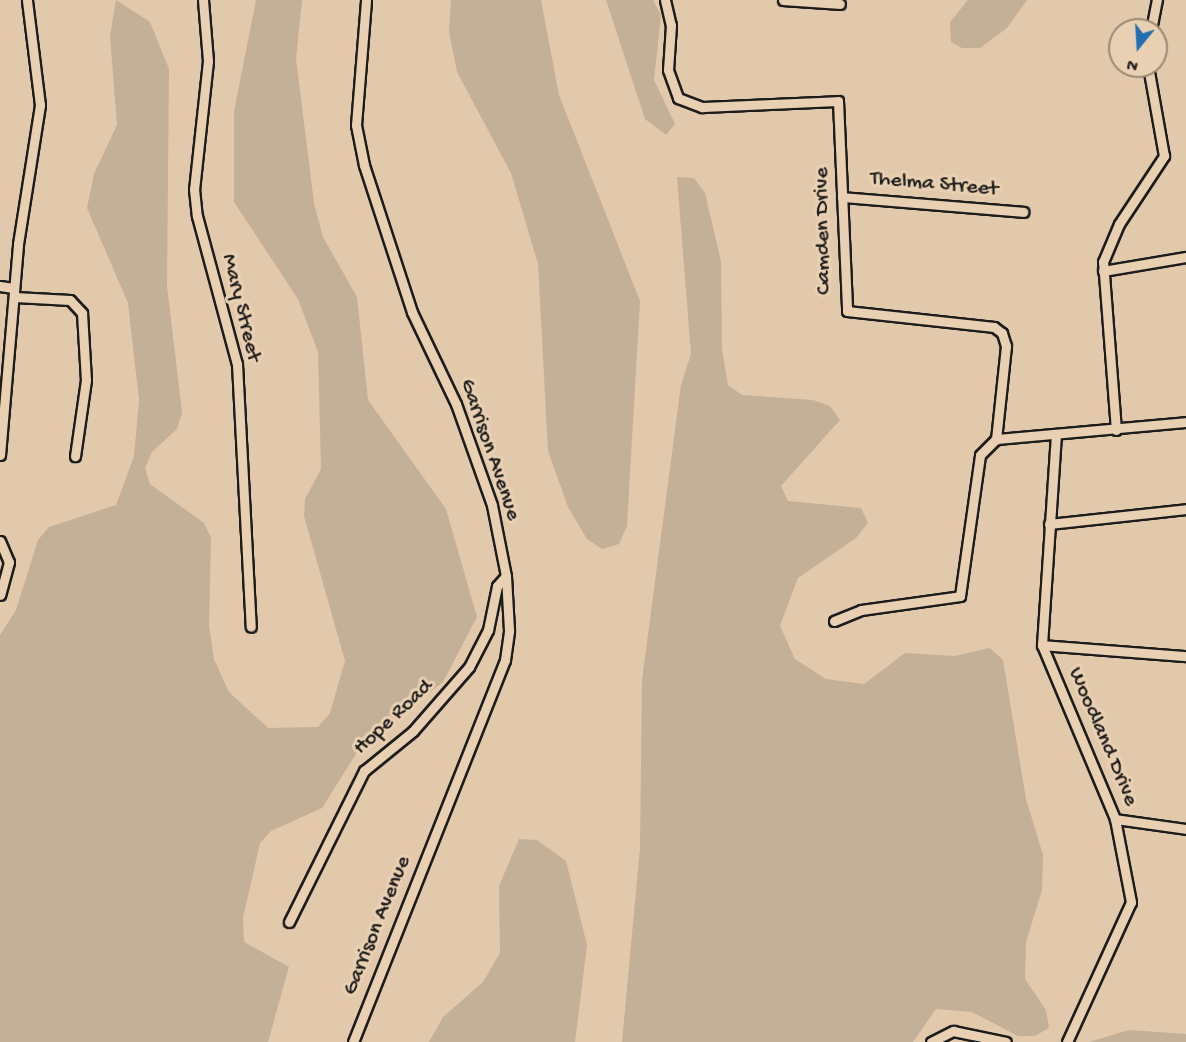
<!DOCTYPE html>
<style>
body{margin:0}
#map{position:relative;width:1186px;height:1042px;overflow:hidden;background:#e2c9ac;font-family:"Gochi Hand",sans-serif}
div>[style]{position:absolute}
.green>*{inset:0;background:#c4af97}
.roads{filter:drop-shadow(2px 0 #1c1c1c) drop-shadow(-2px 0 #1c1c1c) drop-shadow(0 2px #1c1c1c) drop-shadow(0 -2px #1c1c1c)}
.street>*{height:9px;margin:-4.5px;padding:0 4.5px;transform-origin:4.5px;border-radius:4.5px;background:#ead0b2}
span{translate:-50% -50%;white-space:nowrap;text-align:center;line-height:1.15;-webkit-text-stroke:6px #ead0b2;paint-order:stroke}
.street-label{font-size:22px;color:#1c1c1c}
.north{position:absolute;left:1108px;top:18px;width:60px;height:60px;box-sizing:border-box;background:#ead0b2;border:2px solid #988876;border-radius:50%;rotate:198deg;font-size:16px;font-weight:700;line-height:24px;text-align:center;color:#1c1c1c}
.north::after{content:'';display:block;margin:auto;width:21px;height:27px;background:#1f6fb2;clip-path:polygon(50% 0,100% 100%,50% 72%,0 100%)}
</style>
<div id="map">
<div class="green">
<i style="clip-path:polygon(116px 0,150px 22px,169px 69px,167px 286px,182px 412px,177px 429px,152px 452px,145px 468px,150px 484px,204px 523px,211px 538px,209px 625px,214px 659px,229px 692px,268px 728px,318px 727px,330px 713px,345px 661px,304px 516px,305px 499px,321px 469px,318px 352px,298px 299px,234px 202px,234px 111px,256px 0,302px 0,296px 59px,314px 203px,323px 237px,357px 297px,368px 400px,446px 509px,477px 617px,443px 682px,361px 746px,322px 808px,271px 831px,260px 843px,243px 918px,244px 942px,289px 967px,268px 1042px,0 1042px,0 635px,16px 610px,38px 540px,49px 527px,116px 505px,134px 456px,139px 400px,128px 303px,87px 208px,94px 174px,117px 125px,110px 36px)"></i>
<i style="clip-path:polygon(451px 0,541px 0,559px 95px,640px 301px,627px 526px,619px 544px,602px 549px,587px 539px,568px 507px,548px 451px,538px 264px,511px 173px,457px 72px,449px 32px)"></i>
<i style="clip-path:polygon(606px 0,653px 0,661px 15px,654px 80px,675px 124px,666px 135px,645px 119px)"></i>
<i style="clip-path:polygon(968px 0,1027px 0,1007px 28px,980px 48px,962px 48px,951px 42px,950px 22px)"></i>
<i style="clip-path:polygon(677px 177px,694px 178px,705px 193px,721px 261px,722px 350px,728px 385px,742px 395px,813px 400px,830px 406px,840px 420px,781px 486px,788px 501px,861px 508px,868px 523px,856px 538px,798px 578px,780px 626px,795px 659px,826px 679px,864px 684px,905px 653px,955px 656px,990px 648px,1003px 660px,1026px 799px,1043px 855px,1042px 890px,1026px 942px,1025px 979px,1046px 1010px,1049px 1028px,1035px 1036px,1018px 1036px,972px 1012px,936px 1009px,913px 1042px,622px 1042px,640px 848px,642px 680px,681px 385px,691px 354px)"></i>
<i style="clip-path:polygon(519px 839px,537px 840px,566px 861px,587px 945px,575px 1042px,429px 1042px,443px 1017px,483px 982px,500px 953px,499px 886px)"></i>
<i style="clip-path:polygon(1129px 1030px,1186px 1034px,1186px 1042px,1089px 1042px)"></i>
</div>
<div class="roads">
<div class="street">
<i style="left:203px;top:0;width:61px;rotate:85.3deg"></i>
<i style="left:208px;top:61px;width:129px;rotate:96.2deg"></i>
<i style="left:194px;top:189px;width:27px;rotate:84deg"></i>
<i style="left:197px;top:216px;width:153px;rotate:74.9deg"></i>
<i style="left:237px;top:364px;width:263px;rotate:87deg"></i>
<i style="left:665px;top:0;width:26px;rotate:77deg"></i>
<i style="left:671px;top:25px;width:45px;rotate:93.8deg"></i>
<i style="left:668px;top:70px;width:30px;rotate:70deg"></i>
<i style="left:678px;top:98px;width:26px;rotate:21deg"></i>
<i style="left:702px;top:107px;width:136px;rotate:-2.5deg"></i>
<i style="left:838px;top:101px;width:210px;rotate:87.5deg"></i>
<i style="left:847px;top:311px;width:148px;rotate:6.2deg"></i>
<i style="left:994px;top:327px;width:10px;rotate:37deg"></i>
<i style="left:1002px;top:333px;width:14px;rotate:73deg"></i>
<i style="left:1006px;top:346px;width:94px;rotate:96.1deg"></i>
<i style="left:783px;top:0;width:57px;rotate:4deg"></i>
<i style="left:1151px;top:30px;width:31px;rotate:-79deg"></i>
<i style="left:842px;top:197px;width:182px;rotate:4.7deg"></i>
<i style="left:1103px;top:271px;width:84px;rotate:-9.6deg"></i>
<i style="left:0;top:286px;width:13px;rotate:9deg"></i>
<i style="left:15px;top:297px;width:55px;rotate:3.1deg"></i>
<i style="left:70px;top:300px;width:18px;rotate:47deg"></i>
<i style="left:82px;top:313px;width:67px;rotate:86.6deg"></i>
<i style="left:86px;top:380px;width:77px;rotate:98.2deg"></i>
<i style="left:1116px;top:430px;width:169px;rotate:-94.4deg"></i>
<i style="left:1103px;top:262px;width:41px;rotate:-67.2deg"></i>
<i style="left:1119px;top:224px;width:82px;rotate:-56.5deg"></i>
<i style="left:1164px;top:156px;width:91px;rotate:-100.1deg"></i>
<i style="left:1056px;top:434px;width:211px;rotate:93.8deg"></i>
<i style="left:1042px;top:645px;width:189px;rotate:67.2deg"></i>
<i style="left:1115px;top:819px;width:85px;rotate:79.1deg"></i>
<i style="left:1131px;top:902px;width:154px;rotate:114.6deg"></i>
<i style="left:0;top:455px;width:212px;rotate:-85.1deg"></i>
<i style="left:18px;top:244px;width:141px;rotate:-81deg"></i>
<i style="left:40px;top:105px;width:106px;rotate:-97.1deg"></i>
<i style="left:1049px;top:524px;width:138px;rotate:-6.2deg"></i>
<i style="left:0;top:541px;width:23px;rotate:67deg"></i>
<i style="left:9px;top:562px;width:34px;rotate:105deg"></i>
<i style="left:834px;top:621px;width:29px;rotate:-22deg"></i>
<i style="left:861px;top:610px;width:100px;rotate:-8deg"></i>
<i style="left:960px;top:596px;width:142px;rotate:-81.9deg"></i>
<i style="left:980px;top:455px;width:23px;rotate:-45deg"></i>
<i style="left:996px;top:439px;width:191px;rotate:-5.1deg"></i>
<i style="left:1042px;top:645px;width:144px;rotate:4.4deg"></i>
<i style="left:1115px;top:819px;width:72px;rotate:8deg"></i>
<i style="left:289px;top:922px;width:169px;rotate:-63.6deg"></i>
<i style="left:364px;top:771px;width:63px;rotate:-39.2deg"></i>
<i style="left:413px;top:731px;width:85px;rotate:-48.8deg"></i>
<i style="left:469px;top:667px;width:42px;rotate:-62.8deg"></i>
<i style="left:488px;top:630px;width:45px;rotate:-78.4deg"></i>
<i style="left:497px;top:586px;width:13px;rotate:-48deg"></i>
<i style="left:353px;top:1042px;width:411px;rotate:-68.3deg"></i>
<i style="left:505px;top:660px;width:30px;rotate:-82deg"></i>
<i style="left:509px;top:630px;width:54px;rotate:-93.2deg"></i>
<i style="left:506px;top:576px;width:72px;rotate:-101.2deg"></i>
<i style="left:492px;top:505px;width:107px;rotate:-109.6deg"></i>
<i style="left:456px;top:404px;width:102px;rotate:-115.6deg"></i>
<i style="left:412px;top:312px;width:155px;rotate:-108.1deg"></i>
<i style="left:364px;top:165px;width:41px;rotate:-101.3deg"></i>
<i style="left:356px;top:125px;width:125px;rotate:-85.4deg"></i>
<i style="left:931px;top:1042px;width:25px;rotate:-27deg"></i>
<i style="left:953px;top:1031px;width:54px;rotate:11.7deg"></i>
</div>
</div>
<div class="street-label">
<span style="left:934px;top:185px;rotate:5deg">Thelma Street</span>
<span style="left:824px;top:231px;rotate:-91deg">Camden Drive</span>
<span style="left:240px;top:308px;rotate:76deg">Mary Street</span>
<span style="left:489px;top:450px;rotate:71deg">Garrison Avenue</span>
<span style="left:394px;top:718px;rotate:-43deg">Hope Road</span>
<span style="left:1102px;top:737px;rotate:67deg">Woodland Drive</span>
<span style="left:378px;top:926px;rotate:-68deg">Garrison Avenue</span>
</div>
<div class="north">N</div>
</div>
